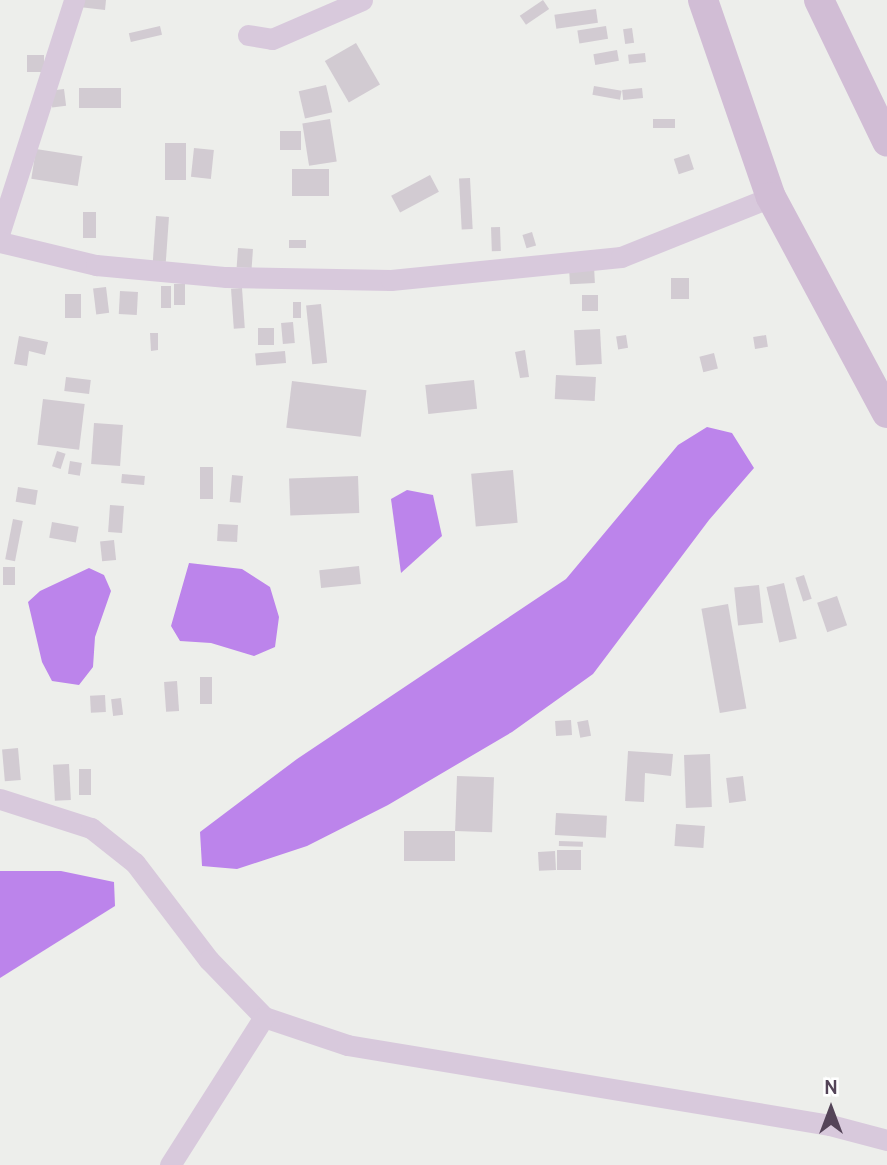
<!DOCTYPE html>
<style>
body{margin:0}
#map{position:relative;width:887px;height:1165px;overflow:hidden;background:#edeeeb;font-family:Cabin,sans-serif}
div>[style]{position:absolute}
.water>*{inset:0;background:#bc84eb}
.building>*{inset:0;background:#d2cbd2;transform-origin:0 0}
.street>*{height:21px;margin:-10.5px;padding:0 10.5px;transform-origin:10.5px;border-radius:10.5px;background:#d8c9dc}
.secondary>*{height:30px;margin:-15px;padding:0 15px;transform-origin:15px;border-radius:15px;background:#d1bdd5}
span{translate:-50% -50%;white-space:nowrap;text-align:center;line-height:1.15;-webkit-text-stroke:5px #fff;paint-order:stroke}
.north{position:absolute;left:796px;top:1074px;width:70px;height:70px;-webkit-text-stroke:5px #fff;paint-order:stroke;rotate:0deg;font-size:19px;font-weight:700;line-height:28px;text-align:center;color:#544458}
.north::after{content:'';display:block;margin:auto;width:24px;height:32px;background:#544458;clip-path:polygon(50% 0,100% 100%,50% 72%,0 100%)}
</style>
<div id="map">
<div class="water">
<i style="clip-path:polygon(707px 427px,732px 433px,754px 468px,709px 520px,593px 674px,512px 732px,388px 805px,307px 846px,237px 869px,202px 866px,200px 832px,297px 759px,566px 579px,678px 445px)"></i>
<i style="clip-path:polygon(407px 490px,433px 495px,442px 536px,401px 573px,391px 499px)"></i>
<i style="clip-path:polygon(189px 563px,242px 569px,270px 587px,279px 617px,275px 647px,254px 656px,211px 643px,180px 641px,171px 626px)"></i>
<i style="clip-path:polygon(89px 568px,104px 575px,111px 591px,95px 637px,93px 667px,79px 685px,52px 681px,42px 662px,28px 602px,40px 591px)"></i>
<i style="clip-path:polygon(0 871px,61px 871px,114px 882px,115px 906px,0 978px)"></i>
</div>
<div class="building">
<i style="clip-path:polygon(79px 0,106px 0,105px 10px,79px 7px)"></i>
<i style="left:543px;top:0;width:11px;height:28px;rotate:56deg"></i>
<i style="left:596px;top:9px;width:14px;height:42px;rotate:82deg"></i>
<i style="left:160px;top:26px;width:9px;height:32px;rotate:77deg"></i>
<i style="left:606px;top:26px;width:13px;height:29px;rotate:81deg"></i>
<i style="left:632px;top:28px;width:15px;height:9px;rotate:82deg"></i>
<i style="left:356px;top:43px;width:48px;height:36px;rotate:60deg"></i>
<i style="left:617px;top:50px;width:11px;height:24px;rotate:80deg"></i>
<i style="left:645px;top:53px;width:9px;height:17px;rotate:84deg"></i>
<i style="left:27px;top:55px;width:17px;height:17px"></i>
<i style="left:326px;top:85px;width:28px;height:28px;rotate:77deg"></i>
<i style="left:594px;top:86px;width:28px;height:9px;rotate:10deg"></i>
<i style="left:121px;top:88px;width:20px;height:42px;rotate:90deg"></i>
<i style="left:642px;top:88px;width:10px;height:20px;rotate:84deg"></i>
<i style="left:64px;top:89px;width:17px;height:14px;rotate:83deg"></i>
<i style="left:330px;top:119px;width:43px;height:28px;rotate:81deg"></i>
<i style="left:675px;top:119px;width:9px;height:22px;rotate:90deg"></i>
<i style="left:301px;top:131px;width:19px;height:21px;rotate:90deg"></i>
<i style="left:165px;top:143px;width:21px;height:37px"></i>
<i style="left:194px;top:148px;width:20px;height:29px;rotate:6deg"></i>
<i style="left:36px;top:149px;width:47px;height:30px;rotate:9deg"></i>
<i style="left:689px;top:154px;width:16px;height:16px;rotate:72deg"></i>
<i style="left:292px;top:169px;width:37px;height:27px"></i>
<i style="left:430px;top:175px;width:19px;height:44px;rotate:62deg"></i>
<i style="left:470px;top:178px;width:51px;height:11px;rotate:87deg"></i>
<i style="left:83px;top:212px;width:13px;height:26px"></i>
<i style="left:156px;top:216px;width:13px;height:45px;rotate:4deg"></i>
<i style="left:500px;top:227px;width:24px;height:9px;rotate:88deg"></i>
<i style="left:532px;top:232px;width:14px;height:10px;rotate:73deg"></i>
<i style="left:289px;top:240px;width:17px;height:8px"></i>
<i style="left:238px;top:248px;width:15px;height:19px;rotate:4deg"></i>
<i style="left:594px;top:266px;width:17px;height:25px;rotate:87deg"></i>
<i style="left:671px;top:278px;width:18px;height:21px"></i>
<i style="left:174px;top:284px;width:11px;height:21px"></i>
<i style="left:161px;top:286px;width:10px;height:22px"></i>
<i style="left:106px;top:287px;width:26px;height:13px;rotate:83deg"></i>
<i style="left:242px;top:288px;width:40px;height:11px;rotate:86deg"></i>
<i style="left:120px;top:291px;width:18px;height:23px;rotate:3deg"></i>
<i style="left:65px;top:294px;width:16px;height:24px"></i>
<i style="left:582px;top:295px;width:16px;height:16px"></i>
<i style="left:293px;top:302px;width:8px;height:16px"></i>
<i style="left:321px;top:304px;width:59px;height:15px;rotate:84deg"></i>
<i style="left:293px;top:322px;width:21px;height:12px;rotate:85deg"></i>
<i style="left:258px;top:328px;width:16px;height:17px"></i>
<i style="left:600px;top:329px;width:35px;height:26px;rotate:87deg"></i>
<i style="clip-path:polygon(150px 333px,158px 333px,158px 350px,151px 351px)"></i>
<i style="left:626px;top:335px;width:13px;height:10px;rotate:81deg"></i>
<i style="left:766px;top:335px;width:12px;height:13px;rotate:81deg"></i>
<i style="clip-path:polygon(19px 336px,48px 342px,45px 355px,29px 351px,27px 366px,14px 364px)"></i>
<i style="clip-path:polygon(525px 350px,529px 377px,520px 378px,515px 352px)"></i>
<i style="left:285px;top:351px;width:12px;height:30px;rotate:85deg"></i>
<i style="left:714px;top:353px;width:16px;height:15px;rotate:76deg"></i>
<i style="left:556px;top:375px;width:40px;height:24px;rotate:3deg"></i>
<i style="left:66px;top:377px;width:25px;height:14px;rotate:7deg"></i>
<i style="left:474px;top:380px;width:29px;height:49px;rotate:84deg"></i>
<i style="left:292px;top:381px;width:75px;height:47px;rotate:7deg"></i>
<i style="left:43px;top:399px;width:42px;height:46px;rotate:7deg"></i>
<i style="left:94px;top:423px;width:29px;height:41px;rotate:4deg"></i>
<i style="left:57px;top:451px;width:9px;height:16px;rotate:18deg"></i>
<i style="left:70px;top:461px;width:12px;height:13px;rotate:9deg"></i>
<i style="left:200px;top:467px;width:13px;height:32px"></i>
<i style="left:513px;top:470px;width:53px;height:42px;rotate:85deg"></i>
<i style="left:122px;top:474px;width:23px;height:9px;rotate:5deg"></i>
<i style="left:232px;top:475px;width:11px;height:27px;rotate:5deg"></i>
<i style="left:358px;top:476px;width:37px;height:69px;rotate:88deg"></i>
<i style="left:18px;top:487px;width:20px;height:15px;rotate:9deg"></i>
<i style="left:110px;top:505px;width:14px;height:27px;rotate:4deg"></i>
<i style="left:13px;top:519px;width:10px;height:41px;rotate:11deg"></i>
<i style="left:52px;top:522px;width:27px;height:16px;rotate:10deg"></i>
<i style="left:218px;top:524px;width:20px;height:17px;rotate:3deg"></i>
<i style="left:114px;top:540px;width:20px;height:14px;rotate:84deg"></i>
<i style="left:359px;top:566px;width:18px;height:40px;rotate:84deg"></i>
<i style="left:3px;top:567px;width:12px;height:18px"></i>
<i style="left:804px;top:575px;width:25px;height:9px;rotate:72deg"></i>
<i style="left:784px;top:583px;width:57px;height:18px;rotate:77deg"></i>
<i style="left:759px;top:585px;width:38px;height:25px;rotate:84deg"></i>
<i style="left:837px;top:596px;width:31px;height:21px;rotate:71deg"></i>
<i style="left:728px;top:604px;width:106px;height:27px;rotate:80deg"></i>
<i style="left:200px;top:677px;width:12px;height:27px"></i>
<i style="left:177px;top:681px;width:30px;height:13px;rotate:86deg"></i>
<i style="left:105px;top:695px;width:17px;height:15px;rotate:87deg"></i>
<i style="left:121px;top:698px;width:17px;height:10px;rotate:83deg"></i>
<i style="left:571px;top:720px;width:15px;height:16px;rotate:86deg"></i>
<i style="left:588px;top:720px;width:16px;height:11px;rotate:79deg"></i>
<i style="left:18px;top:748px;width:32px;height:16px;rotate:85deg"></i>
<i style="clip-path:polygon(628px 751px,673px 754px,671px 776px,645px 773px,644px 802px,625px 801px)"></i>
<i style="left:710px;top:754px;width:53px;height:26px;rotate:88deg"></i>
<i style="left:69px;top:764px;width:36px;height:16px;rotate:87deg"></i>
<i style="left:79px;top:769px;width:12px;height:26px"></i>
<i style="left:457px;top:776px;width:37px;height:55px;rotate:2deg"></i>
<i style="left:743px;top:776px;width:25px;height:17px;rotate:83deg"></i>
<i style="left:556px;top:813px;width:51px;height:22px;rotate:3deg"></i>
<i style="left:676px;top:824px;width:29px;height:22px;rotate:4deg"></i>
<i style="left:404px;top:831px;width:51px;height:30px"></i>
<i style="left:559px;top:841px;width:24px;height:5px;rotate:2deg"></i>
<i style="left:557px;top:850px;width:24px;height:20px"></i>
<i style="left:555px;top:851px;width:19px;height:17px;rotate:87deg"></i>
</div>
<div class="street">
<i style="left:248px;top:35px;width:24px;rotate:9deg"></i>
<i style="left:272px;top:39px;width:98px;rotate:-23.4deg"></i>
<i style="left:0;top:231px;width:243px;rotate:-72.2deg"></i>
<i style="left:0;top:242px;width:99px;rotate:13.5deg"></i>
<i style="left:96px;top:265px;width:131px;rotate:5.3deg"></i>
<i style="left:226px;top:277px;width:165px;rotate:1deg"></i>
<i style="left:391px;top:280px;width:231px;rotate:-5.7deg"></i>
<i style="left:621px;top:257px;width:162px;rotate:-21.8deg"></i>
<i style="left:0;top:799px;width:96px;rotate:17.7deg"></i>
<i style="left:91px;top:828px;width:56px;rotate:38.5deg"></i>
<i style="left:135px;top:863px;width:122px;rotate:52.7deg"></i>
<i style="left:209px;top:960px;width:79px;rotate:46deg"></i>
<i style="left:264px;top:1017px;width:88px;rotate:18.6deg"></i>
<i style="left:347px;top:1045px;width:490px;rotate:9.4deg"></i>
<i style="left:830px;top:1125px;width:59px;rotate:14.7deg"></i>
<i style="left:170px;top:1165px;width:175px;rotate:-57.6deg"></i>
</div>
<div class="secondary">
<i style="left:703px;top:0;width:208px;rotate:71deg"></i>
<i style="left:771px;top:197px;width:245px;rotate:61.8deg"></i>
<i style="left:819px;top:0;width:157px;rotate:64.3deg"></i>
</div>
<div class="north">N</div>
</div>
